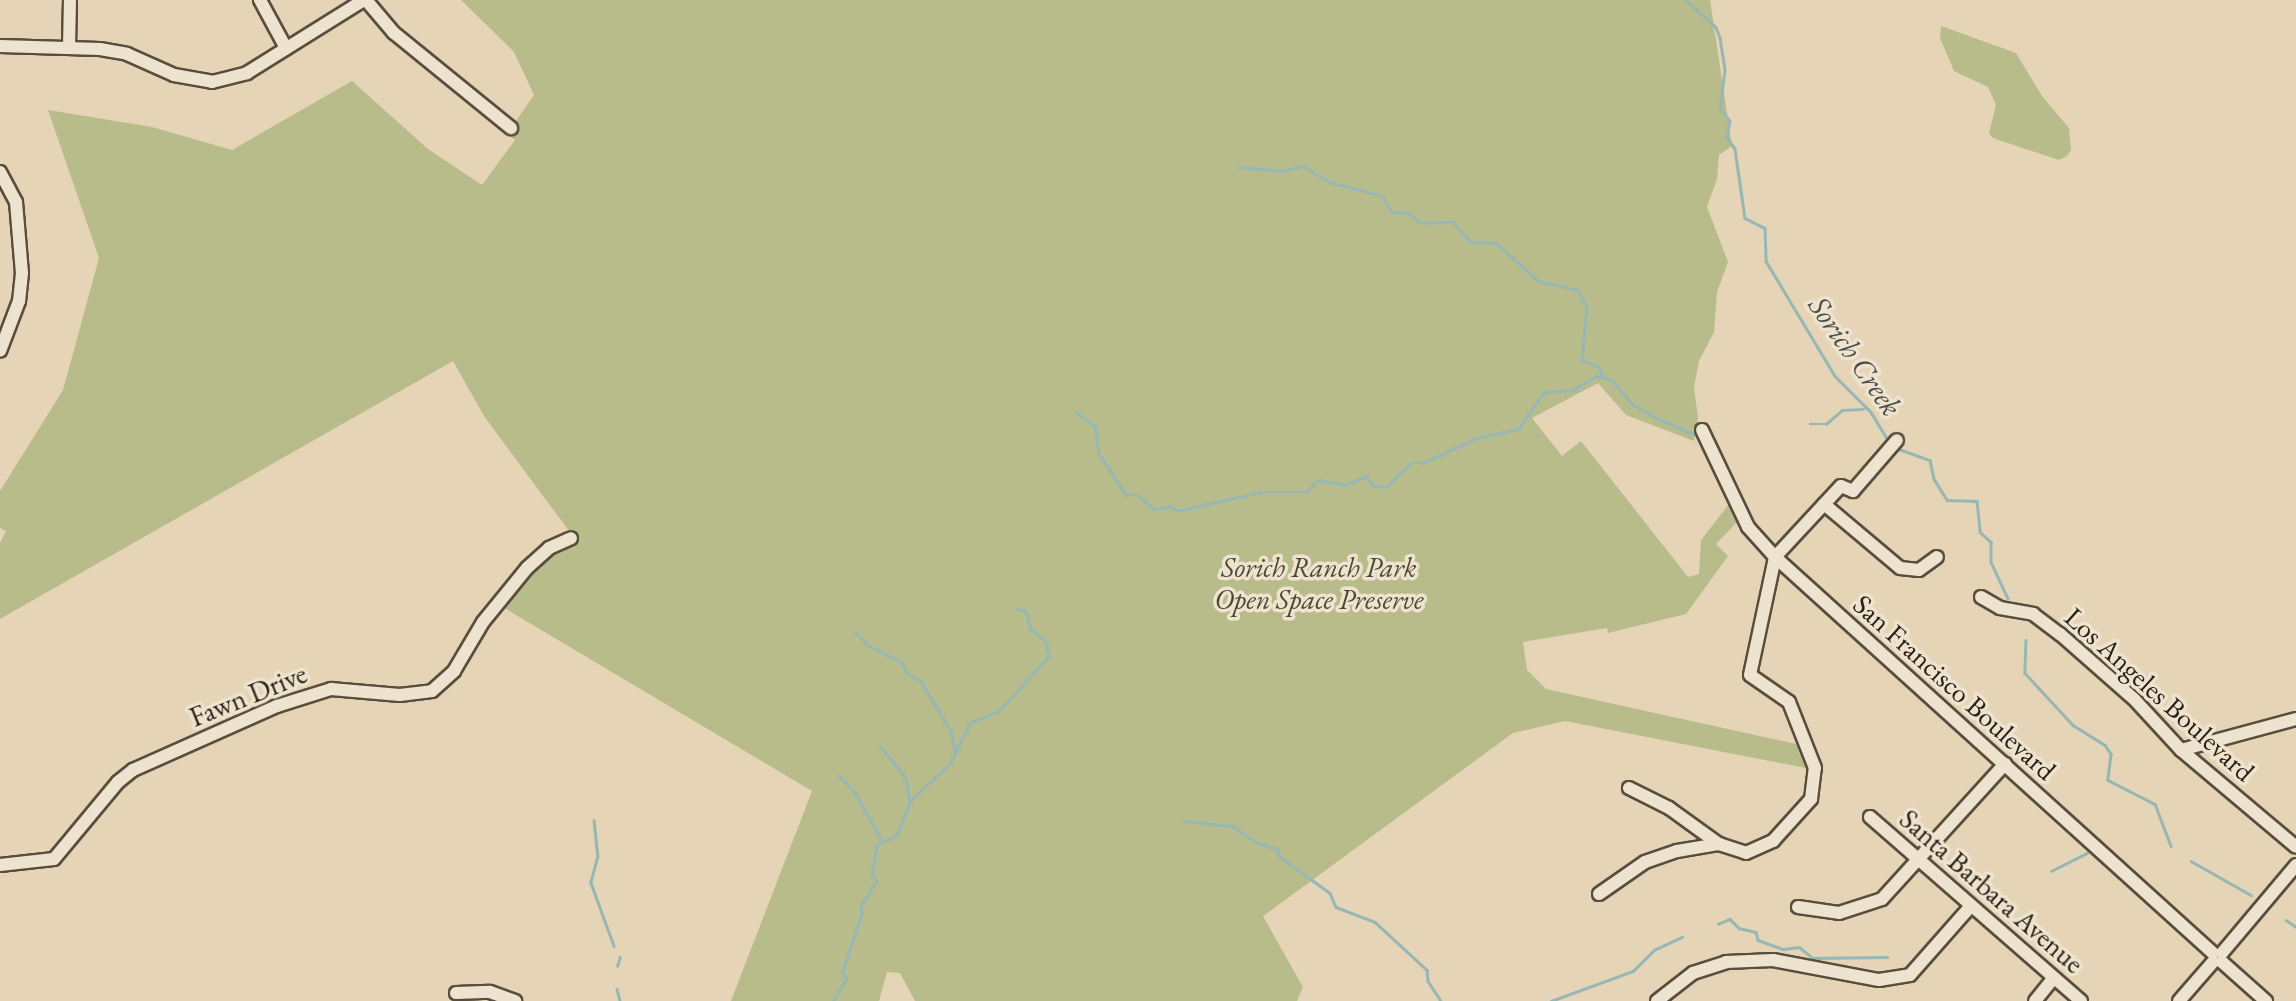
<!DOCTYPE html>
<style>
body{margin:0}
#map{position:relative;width:2296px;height:1001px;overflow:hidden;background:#e5d4b5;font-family:"EB Garamond",serif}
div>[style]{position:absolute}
.green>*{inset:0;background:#b8bc8b}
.stream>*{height:2.5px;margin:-1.25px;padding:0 1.25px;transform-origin:1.25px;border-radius:1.25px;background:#97b7b4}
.roads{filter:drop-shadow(2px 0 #594e3d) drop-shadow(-2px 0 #594e3d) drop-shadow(0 2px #594e3d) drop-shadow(0 -2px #594e3d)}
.minor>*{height:12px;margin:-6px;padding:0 6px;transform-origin:6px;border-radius:6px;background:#eee3cf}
span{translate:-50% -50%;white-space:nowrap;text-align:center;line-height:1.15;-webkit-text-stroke:7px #eee3cf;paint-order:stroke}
.park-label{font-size:28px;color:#4e4832;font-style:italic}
.street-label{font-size:28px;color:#2a2115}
.water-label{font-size:30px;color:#4b4e45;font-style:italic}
</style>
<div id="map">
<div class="green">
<i style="clip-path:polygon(461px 0,1710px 0,1732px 146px,1719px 155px,1717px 179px,1707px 207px,1728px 262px,1717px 292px,1714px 332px,1699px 361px,1694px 387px,1698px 418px,1694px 441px,1626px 415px,1598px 383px,1532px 418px,1562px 456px,1581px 441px,1688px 577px,1699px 574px,1701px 540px,1729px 504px,1737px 522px,1716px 544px,1728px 556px,1686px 614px,1608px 633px,1607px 628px,1523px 642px,1527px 670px,1546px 689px,1796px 744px,1806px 768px,1565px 721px,1513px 733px,1263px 916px,1303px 987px,1297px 1001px,915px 1001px,900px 973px,887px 972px,879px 1001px,731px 1001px,812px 791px,501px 606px,548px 547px,572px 535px,484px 416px,453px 361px,0 619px,0 543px,6px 531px,0 528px,0 491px,63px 390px,99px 258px,48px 110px,152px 127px,232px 150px,352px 81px,428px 149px,482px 185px,515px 140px,509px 136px,511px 128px,534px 95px,514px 52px)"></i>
<i style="clip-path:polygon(1941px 26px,2016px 53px,2042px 96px,2069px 128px,2071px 150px,2067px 156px,2059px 160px,1993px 138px,1989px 133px,1996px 105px,1988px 87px,1954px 71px,1940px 38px)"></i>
</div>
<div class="stream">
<i style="left:1686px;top:0;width:40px;rotate:42deg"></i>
<i style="left:1716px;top:27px;width:12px;rotate:70deg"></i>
<i style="left:1720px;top:38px;width:32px;rotate:81deg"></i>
<i style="left:1725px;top:70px;width:38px;rotate:97deg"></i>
<i style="left:1720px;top:108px;width:16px;rotate:52deg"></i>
<i style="left:1730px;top:121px;width:16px;rotate:101deg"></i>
<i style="left:1727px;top:137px;width:14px;rotate:56deg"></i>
<i style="left:1735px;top:149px;width:70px;rotate:81.8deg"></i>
<i style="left:1745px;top:218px;width:22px;rotate:27deg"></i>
<i style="left:1765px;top:228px;width:33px;rotate:88deg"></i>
<i style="left:1766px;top:261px;width:134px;rotate:59deg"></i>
<i style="left:1835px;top:376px;width:51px;rotate:45deg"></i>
<i style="left:1871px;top:412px;width:33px;rotate:59deg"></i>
<i style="left:1239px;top:167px;width:42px;rotate:5.4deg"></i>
<i style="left:1281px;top:171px;width:24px;rotate:-12deg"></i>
<i style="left:1304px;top:166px;width:30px;rotate:33deg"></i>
<i style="left:1329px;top:182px;width:56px;rotate:14.5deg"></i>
<i style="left:1383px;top:196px;width:18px;rotate:61deg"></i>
<i style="left:1392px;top:212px;width:17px;rotate:3deg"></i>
<i style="left:1409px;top:213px;width:16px;rotate:40deg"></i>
<i style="left:1421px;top:223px;width:32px;rotate:-2deg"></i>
<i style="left:1453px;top:222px;width:27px;rotate:48deg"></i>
<i style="left:1471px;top:242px;width:25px;rotate:2deg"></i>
<i style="left:1496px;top:243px;width:57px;rotate:41.5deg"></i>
<i style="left:1539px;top:281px;width:40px;rotate:13deg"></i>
<i style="left:1578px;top:290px;width:20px;rotate:63deg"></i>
<i style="left:1587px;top:308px;width:52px;rotate:95.5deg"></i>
<i style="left:1582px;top:360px;width:17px;rotate:21deg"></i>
<i style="left:1598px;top:366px;width:11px;rotate:63deg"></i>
<i style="left:1076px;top:412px;width:24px;rotate:36deg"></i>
<i style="left:1095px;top:426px;width:27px;rotate:82deg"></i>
<i style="left:1099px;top:453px;width:50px;rotate:57.3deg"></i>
<i style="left:1126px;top:495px;width:12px"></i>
<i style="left:1138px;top:495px;width:21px;rotate:41deg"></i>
<i style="left:1154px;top:509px;width:17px;rotate:-10deg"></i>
<i style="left:1171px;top:506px;width:8px;rotate:40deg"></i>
<i style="left:1177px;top:511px;width:86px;rotate:-12.7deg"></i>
<i style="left:1261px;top:492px;width:45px"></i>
<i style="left:1306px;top:492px;width:17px;rotate:-45deg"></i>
<i style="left:1318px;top:480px;width:28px;rotate:10deg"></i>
<i style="left:1346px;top:485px;width:22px;rotate:-24deg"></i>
<i style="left:1366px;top:476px;width:12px;rotate:55deg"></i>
<i style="left:1373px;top:486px;width:13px;rotate:4deg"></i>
<i style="left:1386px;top:487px;width:35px;rotate:-44deg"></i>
<i style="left:1411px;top:463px;width:12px"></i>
<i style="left:1423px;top:463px;width:60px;rotate:-24.8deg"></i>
<i style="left:1477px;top:438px;width:42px;rotate:-12.4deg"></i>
<i style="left:1518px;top:429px;width:45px;rotate:-54.9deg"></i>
<i style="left:1544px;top:392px;width:29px;rotate:-4deg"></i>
<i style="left:1573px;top:390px;width:27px;rotate:-31deg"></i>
<i style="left:1596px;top:376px;width:16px;rotate:14deg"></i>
<i style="left:1612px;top:380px;width:30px;rotate:50deg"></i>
<i style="left:1631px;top:403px;width:27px;rotate:31deg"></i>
<i style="left:1654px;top:417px;width:43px;rotate:23.6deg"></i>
<i style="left:1810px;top:424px;width:16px"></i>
<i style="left:1826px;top:424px;width:21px;rotate:-41deg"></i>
<i style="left:1842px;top:410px;width:21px;rotate:-3deg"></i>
<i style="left:1899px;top:449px;width:33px;rotate:20deg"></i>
<i style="left:1930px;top:460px;width:19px;rotate:78deg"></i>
<i style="left:1934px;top:479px;width:25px;rotate:58deg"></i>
<i style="left:1947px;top:500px;width:30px;rotate:2deg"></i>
<i style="left:1977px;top:501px;width:31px;rotate:84deg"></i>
<i style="left:1980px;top:532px;width:15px;rotate:42deg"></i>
<i style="left:1991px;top:542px;width:20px;rotate:90deg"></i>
<i style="left:1991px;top:562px;width:40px;rotate:65deg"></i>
<i style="left:856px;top:633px;width:17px;rotate:45deg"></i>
<i style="left:868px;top:645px;width:38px;rotate:27deg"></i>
<i style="left:902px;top:662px;width:12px;rotate:66deg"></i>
<i style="left:907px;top:673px;width:16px;rotate:30deg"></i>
<i style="left:921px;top:681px;width:58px;rotate:59deg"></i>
<i style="left:951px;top:731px;width:24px;rotate:78deg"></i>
<i style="left:2026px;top:640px;width:33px;rotate:92deg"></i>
<i style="left:2025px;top:673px;width:71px;rotate:47.3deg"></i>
<i style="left:2073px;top:725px;width:38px;rotate:32deg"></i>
<i style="left:2105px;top:745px;width:11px;rotate:56deg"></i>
<i style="left:2111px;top:754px;width:26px;rotate:97deg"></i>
<i style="left:2108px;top:780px;width:53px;rotate:27.1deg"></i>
<i style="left:2155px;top:804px;width:45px;rotate:69.1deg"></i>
<i style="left:880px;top:746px;width:41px;rotate:50.9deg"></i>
<i style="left:906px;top:778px;width:23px;rotate:80deg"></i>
<i style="left:839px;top:776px;width:23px;rotate:45deg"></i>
<i style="left:855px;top:792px;width:54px;rotate:61deg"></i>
<i style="left:594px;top:820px;width:36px;rotate:84deg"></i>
<i style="left:598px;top:856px;width:28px;rotate:105deg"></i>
<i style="left:591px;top:883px;width:67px;rotate:69.9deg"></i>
<i style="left:1182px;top:821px;width:51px;rotate:5.6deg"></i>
<i style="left:1233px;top:826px;width:28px;rotate:35deg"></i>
<i style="left:1256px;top:842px;width:23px;rotate:18deg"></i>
<i style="left:1278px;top:849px;width:7px;rotate:82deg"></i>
<i style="left:1279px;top:856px;width:63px;rotate:36deg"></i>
<i style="left:1330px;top:893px;width:15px;rotate:67deg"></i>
<i style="left:1336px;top:907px;width:42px;rotate:21deg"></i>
<i style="left:1375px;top:922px;width:71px;rotate:42.7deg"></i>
<i style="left:1427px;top:970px;width:11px;rotate:85deg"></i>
<i style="left:1428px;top:981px;width:24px;rotate:57deg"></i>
<i style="left:2191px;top:861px;width:69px;rotate:29.5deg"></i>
<i style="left:2051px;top:871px;width:40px;rotate:-26.6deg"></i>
<i style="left:2286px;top:920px;width:12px;rotate:35deg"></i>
<i style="left:1718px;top:924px;width:13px;rotate:-23deg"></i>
<i style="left:1730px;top:919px;width:13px;rotate:45deg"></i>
<i style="left:1739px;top:928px;width:17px;rotate:13deg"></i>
<i style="left:1756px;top:932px;width:8px;rotate:76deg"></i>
<i style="left:1758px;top:940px;width:27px;rotate:20deg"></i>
<i style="left:1783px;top:949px;width:16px;rotate:-7deg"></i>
<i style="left:1799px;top:947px;width:18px;rotate:38deg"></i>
<i style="left:1813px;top:958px;width:74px;rotate:-0.8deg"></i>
<i style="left:617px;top:966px;width:9px;rotate:-72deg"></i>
<i style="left:617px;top:989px;width:12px;rotate:76deg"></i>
<i style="left:833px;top:1001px;width:26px;rotate:-59deg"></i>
<i style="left:846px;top:979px;width:8px;rotate:-120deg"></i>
<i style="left:842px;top:972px;width:63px;rotate:-71.6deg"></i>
<i style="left:862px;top:912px;width:5px;rotate:-112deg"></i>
<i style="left:860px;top:907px;width:31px;rotate:-58deg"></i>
<i style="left:876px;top:881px;width:10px;rotate:-114deg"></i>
<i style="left:872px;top:872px;width:27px;rotate:-80deg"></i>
<i style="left:877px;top:845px;width:22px;rotate:-27deg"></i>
<i style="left:897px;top:835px;width:36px;rotate:-69deg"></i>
<i style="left:910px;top:801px;width:55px;rotate:-43.5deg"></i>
<i style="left:950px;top:763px;width:45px;rotate:-63.4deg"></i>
<i style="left:970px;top:723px;width:33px;rotate:-23deg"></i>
<i style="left:1000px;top:710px;width:72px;rotate:-47.8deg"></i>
<i style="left:1048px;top:657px;width:15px;rotate:-98deg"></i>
<i style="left:1046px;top:642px;width:21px;rotate:-141deg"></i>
<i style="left:1030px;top:629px;width:17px;rotate:-103deg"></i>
<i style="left:1026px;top:612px;width:9px;rotate:-162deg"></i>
<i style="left:1551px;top:1001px;width:87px;rotate:-20.1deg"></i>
<i style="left:1633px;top:971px;width:30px;rotate:-45deg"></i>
<i style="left:1654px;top:950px;width:31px;rotate:-25deg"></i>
</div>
<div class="roads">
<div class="minor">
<i style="left:260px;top:0;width:55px;rotate:61.6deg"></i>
<i style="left:366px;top:0;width:43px;rotate:49.7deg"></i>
<i style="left:394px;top:33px;width:151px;rotate:39.1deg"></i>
<i style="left:0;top:46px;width:100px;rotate:1.7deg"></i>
<i style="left:100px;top:49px;width:27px;rotate:10deg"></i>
<i style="left:127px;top:54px;width:51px;rotate:24.1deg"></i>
<i style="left:174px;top:75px;width:39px;rotate:10deg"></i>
<i style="left:212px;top:82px;width:36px;rotate:-14deg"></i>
<i style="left:247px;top:73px;width:138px;rotate:-32deg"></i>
<i style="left:69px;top:47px;width:47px;rotate:-88.8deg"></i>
<i style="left:0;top:172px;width:34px;rotate:62deg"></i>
<i style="left:16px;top:202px;width:71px;rotate:85.2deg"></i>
<i style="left:22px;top:273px;width:28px;rotate:96deg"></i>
<i style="left:19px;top:301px;width:53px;rotate:110.8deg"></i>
<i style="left:1702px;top:430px;width:107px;rotate:64.6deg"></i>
<i style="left:1748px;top:527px;width:40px;rotate:48deg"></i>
<i style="left:1775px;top:557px;width:590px;rotate:42.12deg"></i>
<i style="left:1824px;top:504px;width:99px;rotate:40.1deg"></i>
<i style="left:1900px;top:568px;width:19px;rotate:6deg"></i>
<i style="left:1919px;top:570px;width:22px;rotate:-36deg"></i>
<i style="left:1981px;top:597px;width:22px;rotate:30deg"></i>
<i style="left:2000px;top:608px;width:34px;rotate:10deg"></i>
<i style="left:2033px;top:614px;width:34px;rotate:37deg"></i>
<i style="left:2060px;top:634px;width:98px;rotate:41.3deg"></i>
<i style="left:2134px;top:699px;width:69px;rotate:47.3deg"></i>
<i style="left:2181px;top:750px;width:150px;rotate:40.1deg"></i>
<i style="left:2181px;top:750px;width:119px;rotate:-15.1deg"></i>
<i style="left:1629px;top:788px;width:45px;rotate:26.6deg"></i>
<i style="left:1669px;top:808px;width:62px;rotate:35.8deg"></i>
<i style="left:1870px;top:817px;width:280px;rotate:41.1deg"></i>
<i style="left:0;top:865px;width:54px;rotate:-6.3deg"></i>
<i style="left:54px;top:859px;width:100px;rotate:-50.3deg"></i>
<i style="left:118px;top:782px;width:19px;rotate:-39deg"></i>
<i style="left:133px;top:770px;width:158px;rotate:-24deg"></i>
<i style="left:277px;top:706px;width:57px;rotate:-17.5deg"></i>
<i style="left:331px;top:689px;width:69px;rotate:5deg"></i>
<i style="left:400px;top:695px;width:32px;rotate:-7deg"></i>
<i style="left:432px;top:691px;width:30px;rotate:-42deg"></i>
<i style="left:454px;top:671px;width:57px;rotate:-59.4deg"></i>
<i style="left:483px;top:622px;width:70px;rotate:-50.8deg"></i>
<i style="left:527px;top:568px;width:30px;rotate:-42deg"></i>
<i style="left:549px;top:548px;width:24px;rotate:-24deg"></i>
<i style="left:1599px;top:894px;width:56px;rotate:-34.8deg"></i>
<i style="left:1645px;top:862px;width:34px;rotate:-19deg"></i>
<i style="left:1677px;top:851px;width:43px;rotate:-9.5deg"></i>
<i style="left:1719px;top:844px;width:28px;rotate:18deg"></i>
<i style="left:1746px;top:853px;width:30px;rotate:-24deg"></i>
<i style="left:1773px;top:841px;width:57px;rotate:-47.9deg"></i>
<i style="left:1811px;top:799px;width:31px;rotate:-83deg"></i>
<i style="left:1815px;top:768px;width:71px;rotate:-111.5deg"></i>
<i style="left:1789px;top:702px;width:47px;rotate:-145.3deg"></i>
<i style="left:1750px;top:675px;width:121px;rotate:-78deg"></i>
<i style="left:1775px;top:557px;width:97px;rotate:-47.1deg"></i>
<i style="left:1841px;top:486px;width:13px;rotate:23deg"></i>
<i style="left:1853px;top:491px;width:67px;rotate:-49.2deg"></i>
<i style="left:1798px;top:907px;width:41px;rotate:8.3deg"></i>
<i style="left:1839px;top:913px;width:45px;rotate:-18deg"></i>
<i style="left:1882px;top:899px;width:183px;rotate:-47.7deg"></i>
<i style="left:2222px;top:953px;width:115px;rotate:-49.9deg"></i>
<i style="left:2222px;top:962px;width:59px;rotate:41.6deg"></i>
<i style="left:456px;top:993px;width:34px;rotate:-2deg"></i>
<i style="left:490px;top:992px;width:27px;rotate:20deg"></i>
<i style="left:1657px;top:1001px;width:46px;rotate:-37.9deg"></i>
<i style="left:1693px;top:973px;width:35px;rotate:-18deg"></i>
<i style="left:1726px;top:962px;width:47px;rotate:-2.4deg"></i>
<i style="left:1773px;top:960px;width:108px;rotate:10.7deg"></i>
<i style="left:1879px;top:980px;width:31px;rotate:-9deg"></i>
<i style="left:1910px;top:975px;width:91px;rotate:-48.6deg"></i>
<i style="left:2035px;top:1001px;width:28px;rotate:-51deg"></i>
<i style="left:2179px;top:1001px;width:52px;rotate:-48.9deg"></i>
</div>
</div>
<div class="park-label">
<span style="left:1319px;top:583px">Sorich Ranch Park<br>Open Space Preserve</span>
</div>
<div class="street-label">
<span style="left:1955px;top:687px;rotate:42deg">San Francisco Boulevard</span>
<span style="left:2160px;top:694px;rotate:42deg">Los Angeles Boulevard</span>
<span style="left:248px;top:695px;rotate:-22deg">Fawn Drive</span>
<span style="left:1992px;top:891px;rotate:41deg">Santa Barbara Avenue</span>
</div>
<div class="water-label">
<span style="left:1855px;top:356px;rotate:55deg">Sorich Creek</span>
</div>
</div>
